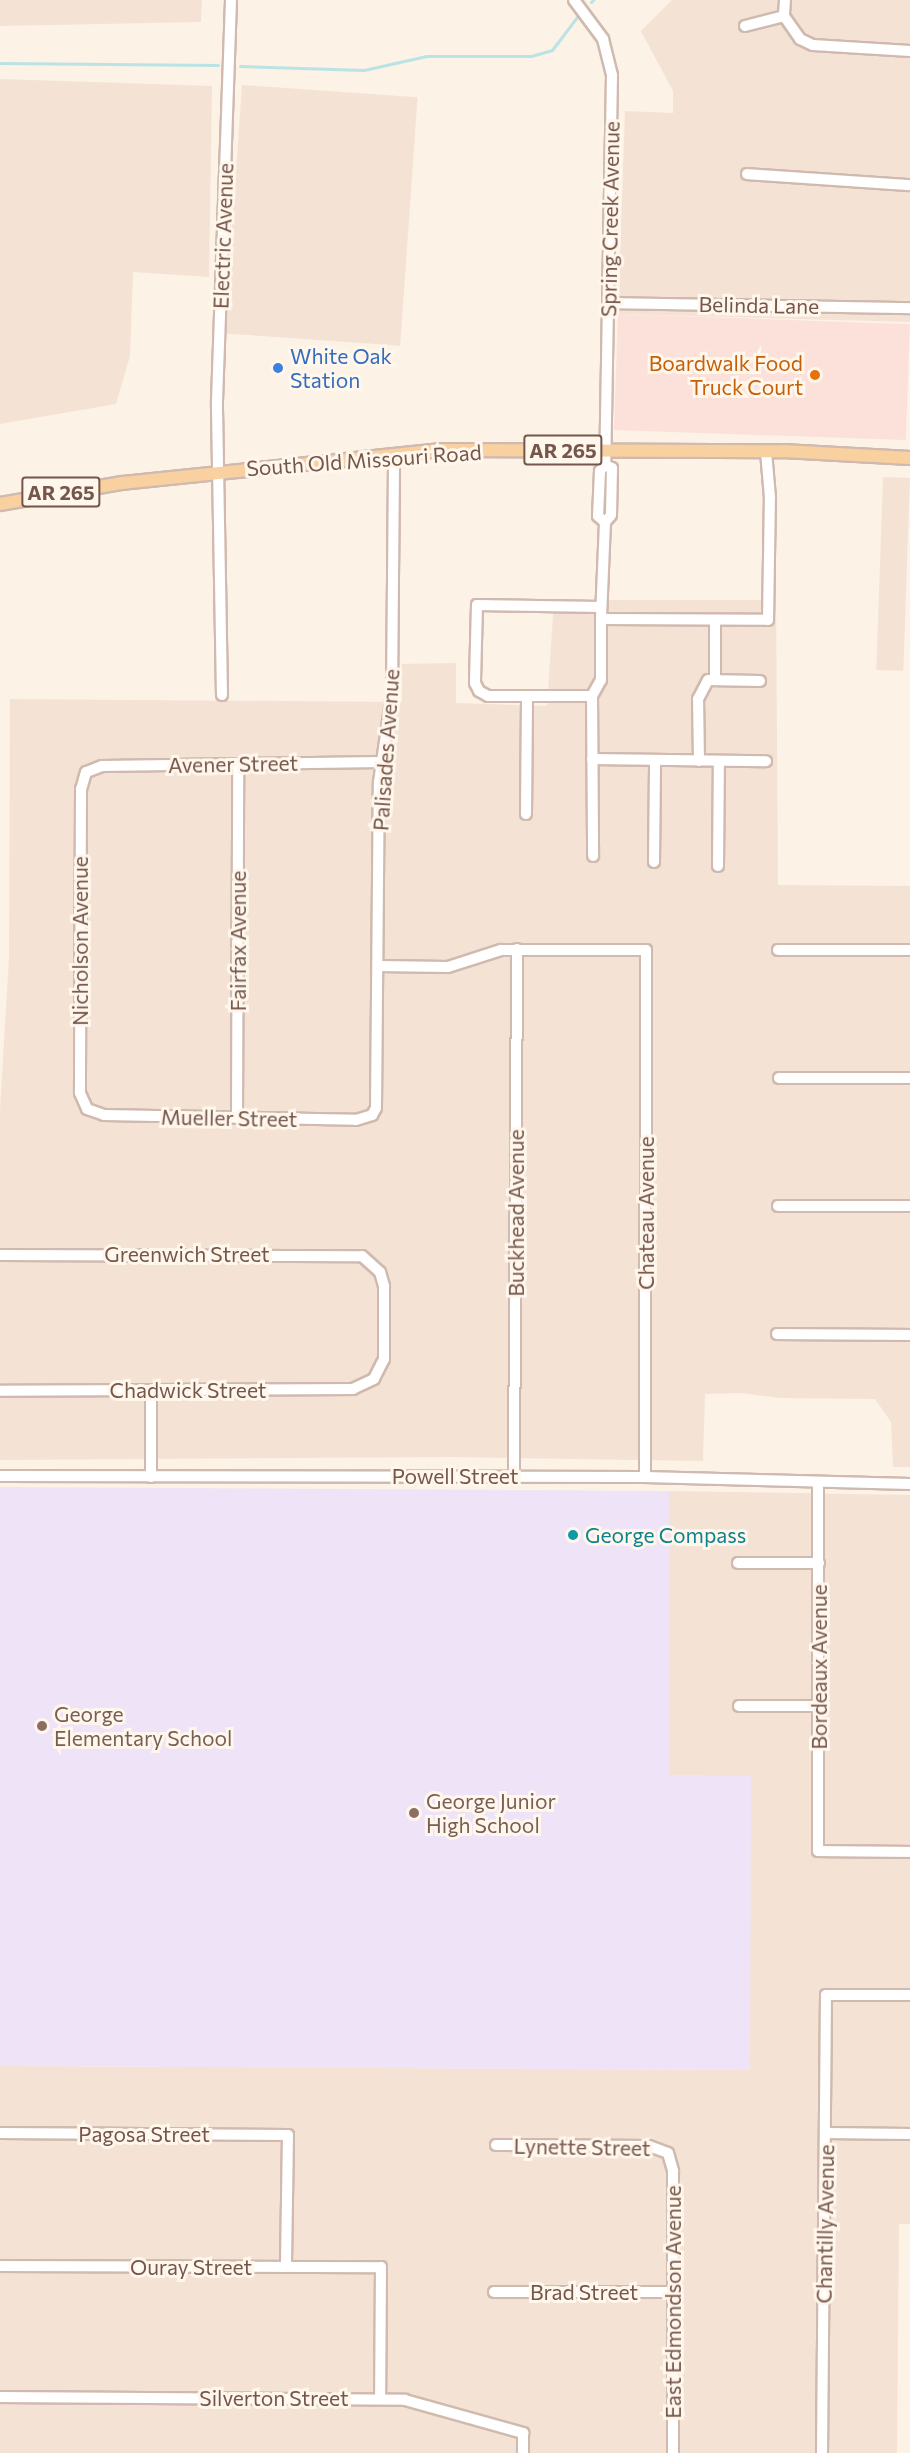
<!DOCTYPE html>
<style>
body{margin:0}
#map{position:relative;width:910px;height:2453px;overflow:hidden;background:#fcf2e6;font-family:Commissioner,sans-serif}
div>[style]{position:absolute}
.residential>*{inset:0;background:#f4e3d4;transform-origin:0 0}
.commercial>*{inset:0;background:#fce1da;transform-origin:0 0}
.education>*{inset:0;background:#efe3f8}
.stream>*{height:3px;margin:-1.5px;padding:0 1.5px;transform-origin:1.5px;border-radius:1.5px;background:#bae3e5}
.roads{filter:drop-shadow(2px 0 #d0baaf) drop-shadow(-2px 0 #d0baaf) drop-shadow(0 2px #d0baaf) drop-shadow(0 -2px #d0baaf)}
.minor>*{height:10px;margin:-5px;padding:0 5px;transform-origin:5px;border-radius:5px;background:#fff}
.major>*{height:12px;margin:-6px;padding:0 6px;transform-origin:6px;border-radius:6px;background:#f9d0a0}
.dots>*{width:16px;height:16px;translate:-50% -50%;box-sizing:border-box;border:3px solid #fff6ec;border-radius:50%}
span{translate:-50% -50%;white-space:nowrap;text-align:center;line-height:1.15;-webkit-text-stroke:6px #fff6ec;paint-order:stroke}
.shield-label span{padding:2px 4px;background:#fff6ec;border:2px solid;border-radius:4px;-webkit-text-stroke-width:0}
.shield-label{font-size:20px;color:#75564b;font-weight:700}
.street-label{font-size:21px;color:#75564b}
.shop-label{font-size:21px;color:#366cbe}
.left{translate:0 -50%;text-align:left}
.food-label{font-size:21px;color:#c56008}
.right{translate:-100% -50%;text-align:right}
.culture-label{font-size:21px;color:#0d838f}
.education-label{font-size:21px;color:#785e54}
</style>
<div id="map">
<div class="residential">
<i style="clip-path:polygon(0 0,202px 0,201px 22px,0 26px)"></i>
<i style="clip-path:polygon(672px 0,910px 0,910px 322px,618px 314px,625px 111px,673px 113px,673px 91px,641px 31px)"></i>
<i style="clip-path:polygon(0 79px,212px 86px,209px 277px,133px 272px,130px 356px,116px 404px,0 424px)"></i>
<i style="left:242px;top:85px;width:176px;height:249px;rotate:4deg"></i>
<i style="left:883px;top:477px;width:27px;height:193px;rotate:2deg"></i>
<i style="clip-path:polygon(554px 600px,776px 600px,778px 885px,910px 886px,910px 1467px,893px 1467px,891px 1422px,875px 1399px,780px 1398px,740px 1393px,705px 1394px,703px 1461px,451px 1457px,0 1460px,0 1110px,9px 957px,10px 699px,402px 702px,402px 664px,456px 663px,456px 703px,547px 706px)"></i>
<i style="clip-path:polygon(669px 1491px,910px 1495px,910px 2224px,899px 2224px,897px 2453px,0 2453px,0 2066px,749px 2070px,751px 1777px,669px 1775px)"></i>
</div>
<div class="commercial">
<i style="left:618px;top:314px;width:292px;height:116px;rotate:2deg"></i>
</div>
<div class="education">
<i style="clip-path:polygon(0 1487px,669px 1491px,669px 1775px,751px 1776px,750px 2070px,0 2066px)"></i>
</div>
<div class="stream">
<i style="left:591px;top:2px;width:3px;rotate:-45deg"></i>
<i style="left:0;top:63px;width:218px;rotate:0.5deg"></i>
<i style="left:240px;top:66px;width:124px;rotate:1.8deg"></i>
<i style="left:364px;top:70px;width:64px;rotate:-12.7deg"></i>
<i style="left:426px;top:56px;width:105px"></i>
<i style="left:531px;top:56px;width:22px;rotate:-16deg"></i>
<i style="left:552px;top:50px;width:41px;rotate:-52.9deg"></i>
</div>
<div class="roads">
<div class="minor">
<i style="left:574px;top:0;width:49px;rotate:53.4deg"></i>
<i style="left:603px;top:39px;width:37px;rotate:76deg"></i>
<i style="left:612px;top:75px;width:390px;rotate:91deg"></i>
<i style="left:605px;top:465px;width:8px;rotate:130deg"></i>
<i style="left:600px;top:471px;width:45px;rotate:92.5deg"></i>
<i style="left:598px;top:516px;width:9px;rotate:41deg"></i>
<i style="left:605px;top:522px;width:9px;rotate:-49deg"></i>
<i style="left:611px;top:515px;width:47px;rotate:-88.8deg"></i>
<i style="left:612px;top:468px;width:8px;rotate:-157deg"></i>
<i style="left:785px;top:0;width:16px;rotate:94deg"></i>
<i style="left:784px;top:16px;width:28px;rotate:55deg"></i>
<i style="left:800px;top:39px;width:14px;rotate:25deg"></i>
<i style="left:813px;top:45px;width:97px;rotate:3.5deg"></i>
<i style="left:745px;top:26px;width:40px;rotate:-14.4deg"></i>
<i style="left:747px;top:174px;width:163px;rotate:3.9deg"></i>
<i style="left:609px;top:303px;width:301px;rotate:1deg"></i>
<i style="left:605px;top:522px;width:97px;rotate:92.4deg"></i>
<i style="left:601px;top:619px;width:167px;rotate:0.3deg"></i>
<i style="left:768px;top:620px;width:122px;rotate:-89.1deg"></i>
<i style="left:770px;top:498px;width:47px;rotate:-94.9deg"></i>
<i style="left:601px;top:607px;width:124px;rotate:-179.1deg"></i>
<i style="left:477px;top:605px;width:78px;rotate:91.5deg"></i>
<i style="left:475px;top:683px;width:9px;rotate:63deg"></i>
<i style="left:479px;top:691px;width:10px;rotate:29deg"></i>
<i style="left:488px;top:696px;width:104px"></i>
<i style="left:592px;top:696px;width:18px;rotate:-61deg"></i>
<i style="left:601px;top:680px;width:61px;rotate:-90deg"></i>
<i style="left:715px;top:679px;width:59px;rotate:-90deg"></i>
<i style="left:222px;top:695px;width:294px;rotate:-91deg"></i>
<i style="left:217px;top:401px;width:401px;rotate:-88deg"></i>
<i style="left:592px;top:696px;width:160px;rotate:89.6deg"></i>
<i style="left:592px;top:759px;width:174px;rotate:0.7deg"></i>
<i style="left:699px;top:761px;width:62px;rotate:-90.9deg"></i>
<i style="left:698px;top:699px;width:21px;rotate:-62deg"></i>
<i style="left:708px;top:680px;width:52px;rotate:1.1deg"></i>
<i style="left:381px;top:762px;width:279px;rotate:179.2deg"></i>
<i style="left:102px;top:766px;width:17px;rotate:159deg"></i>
<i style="left:86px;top:772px;width:18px;rotate:106deg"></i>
<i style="left:81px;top:789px;width:304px;rotate:90.2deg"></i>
<i style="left:80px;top:1093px;width:17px;rotate:66deg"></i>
<i style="left:87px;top:1109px;width:18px;rotate:19deg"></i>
<i style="left:104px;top:1115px;width:252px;rotate:1.1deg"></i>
<i style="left:356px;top:1120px;width:17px;rotate:-17deg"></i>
<i style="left:372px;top:1115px;width:8px;rotate:-60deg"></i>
<i style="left:376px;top:1108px;width:326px;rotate:-89.5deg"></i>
<i style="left:379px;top:782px;width:89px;rotate:-81.6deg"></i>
<i style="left:392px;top:694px;width:239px;rotate:-89.5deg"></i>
<i style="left:526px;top:814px;width:117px;rotate:-89.5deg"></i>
<i style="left:654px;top:862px;width:102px;rotate:-89.4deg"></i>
<i style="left:718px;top:866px;width:105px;rotate:-89.5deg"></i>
<i style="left:778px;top:950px;width:132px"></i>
<i style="left:378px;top:966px;width:70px;rotate:0.8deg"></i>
<i style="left:448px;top:967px;width:56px;rotate:-17.8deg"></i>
<i style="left:501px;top:950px;width:145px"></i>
<i style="left:646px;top:950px;width:527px;rotate:90.11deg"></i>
<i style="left:779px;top:1078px;width:131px"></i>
<i style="left:237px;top:1118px;width:354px;rotate:-89.8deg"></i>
<i style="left:778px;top:1206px;width:132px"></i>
<i style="left:0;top:1255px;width:362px;rotate:0.2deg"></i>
<i style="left:362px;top:1256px;width:24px;rotate:42deg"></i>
<i style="left:380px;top:1272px;width:15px;rotate:74deg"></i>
<i style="left:384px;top:1286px;width:73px;rotate:90deg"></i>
<i style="left:384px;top:1359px;width:22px;rotate:117deg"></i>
<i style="left:374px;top:1379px;width:23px;rotate:155deg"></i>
<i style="left:353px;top:1389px;width:353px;rotate:179.7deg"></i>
<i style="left:777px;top:1334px;width:133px;rotate:0.4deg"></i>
<i style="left:151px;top:1391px;width:86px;rotate:90deg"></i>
<i style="left:0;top:1476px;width:645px;rotate:0.09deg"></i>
<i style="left:645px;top:1477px;width:265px;rotate:1.5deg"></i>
<i style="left:514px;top:1476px;width:527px;rotate:-89.67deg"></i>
<i style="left:818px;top:1482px;width:369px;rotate:90deg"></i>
<i style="left:818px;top:1851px;width:92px;rotate:0.6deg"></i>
<i style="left:738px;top:1563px;width:81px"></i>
<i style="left:739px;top:1706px;width:80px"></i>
<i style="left:0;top:2133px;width:288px;rotate:0.4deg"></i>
<i style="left:288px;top:2135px;width:132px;rotate:90.9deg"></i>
<i style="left:826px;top:2133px;width:84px;rotate:0.7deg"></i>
<i style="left:496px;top:2145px;width:153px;rotate:0.4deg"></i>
<i style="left:649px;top:2146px;width:20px;rotate:20deg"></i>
<i style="left:668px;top:2153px;width:19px;rotate:74deg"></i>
<i style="left:673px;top:2171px;width:282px;rotate:90deg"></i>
<i style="left:0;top:2266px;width:381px;rotate:0.2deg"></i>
<i style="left:381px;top:2267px;width:131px;rotate:90.4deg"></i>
<i style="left:494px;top:2292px;width:179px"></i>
<i style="left:0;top:2397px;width:405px;rotate:0.4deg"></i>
<i style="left:405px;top:2400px;width:123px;rotate:15.6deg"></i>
<i style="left:523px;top:2433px;width:20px;rotate:90deg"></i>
<i style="left:822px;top:2453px;width:458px;rotate:-89.5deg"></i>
<i style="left:826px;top:1995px;width:84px"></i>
</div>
<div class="major">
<i style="left:0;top:504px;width:124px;rotate:-9.8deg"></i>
<i style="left:122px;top:483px;width:320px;rotate:-5.9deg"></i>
<i style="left:440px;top:450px;width:343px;rotate:0.2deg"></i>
<i style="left:783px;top:451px;width:127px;rotate:3.2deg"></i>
</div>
</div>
<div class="dots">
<i style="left:278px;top:368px;background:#3f7fe0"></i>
<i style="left:815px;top:375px;background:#e8710a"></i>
<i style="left:573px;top:1535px;background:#0f9aa8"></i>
<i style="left:42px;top:1726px;background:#8d6e63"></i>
<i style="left:414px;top:1813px;background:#8d6e63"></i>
</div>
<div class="shield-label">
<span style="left:563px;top:450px">AR 265</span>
<span style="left:61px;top:492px">AR 265</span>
</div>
<div class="street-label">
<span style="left:610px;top:219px;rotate:-89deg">Spring Creek Avenue</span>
<span style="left:223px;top:236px;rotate:-88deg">Electric Avenue</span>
<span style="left:759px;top:305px;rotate:1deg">Belinda Lane</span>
<span style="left:364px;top:460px;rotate:-4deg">South Old Missouri Road</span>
<span style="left:386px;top:750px;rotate:-86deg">Palisades Avenue</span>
<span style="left:233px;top:764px;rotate:-1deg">Avener Street</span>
<span style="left:80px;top:941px;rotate:-90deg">Nicholson Avenue</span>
<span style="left:238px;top:941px;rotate:-90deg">Fairfax Avenue</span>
<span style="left:229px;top:1118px;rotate:1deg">Mueller Street</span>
<span style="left:516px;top:1213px;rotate:-90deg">Buckhead Avenue</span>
<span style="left:646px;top:1213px;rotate:-90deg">Chateau Avenue</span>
<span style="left:187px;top:1254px">Greenwich Street</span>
<span style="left:188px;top:1390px">Chadwick Street</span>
<span style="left:455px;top:1476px">Powell Street</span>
<span style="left:819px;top:1667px;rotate:-90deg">Bordeaux Avenue</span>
<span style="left:144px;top:2134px">Pagosa Street</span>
<span style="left:582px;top:2147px;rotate:1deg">Lynette Street</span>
<span style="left:825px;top:2224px;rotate:-89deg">Chantilly Avenue</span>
<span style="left:191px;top:2267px">Ouray Street</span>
<span style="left:584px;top:2292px">Brad Street</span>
<span style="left:673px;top:2302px;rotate:-90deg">East Edmondson Avenue</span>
<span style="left:274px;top:2398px">Silverton Street</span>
</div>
<div class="shop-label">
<span class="left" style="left:290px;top:368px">White Oak<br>Station</span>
</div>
<div class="food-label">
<span class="right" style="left:803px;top:375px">Boardwalk Food<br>Truck Court</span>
</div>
<div class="culture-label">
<span class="left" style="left:585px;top:1535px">George Compass</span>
</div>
<div class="education-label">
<span class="left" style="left:54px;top:1726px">George<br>Elementary School</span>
<span class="left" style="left:426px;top:1813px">George Junior<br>High School</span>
</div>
</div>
